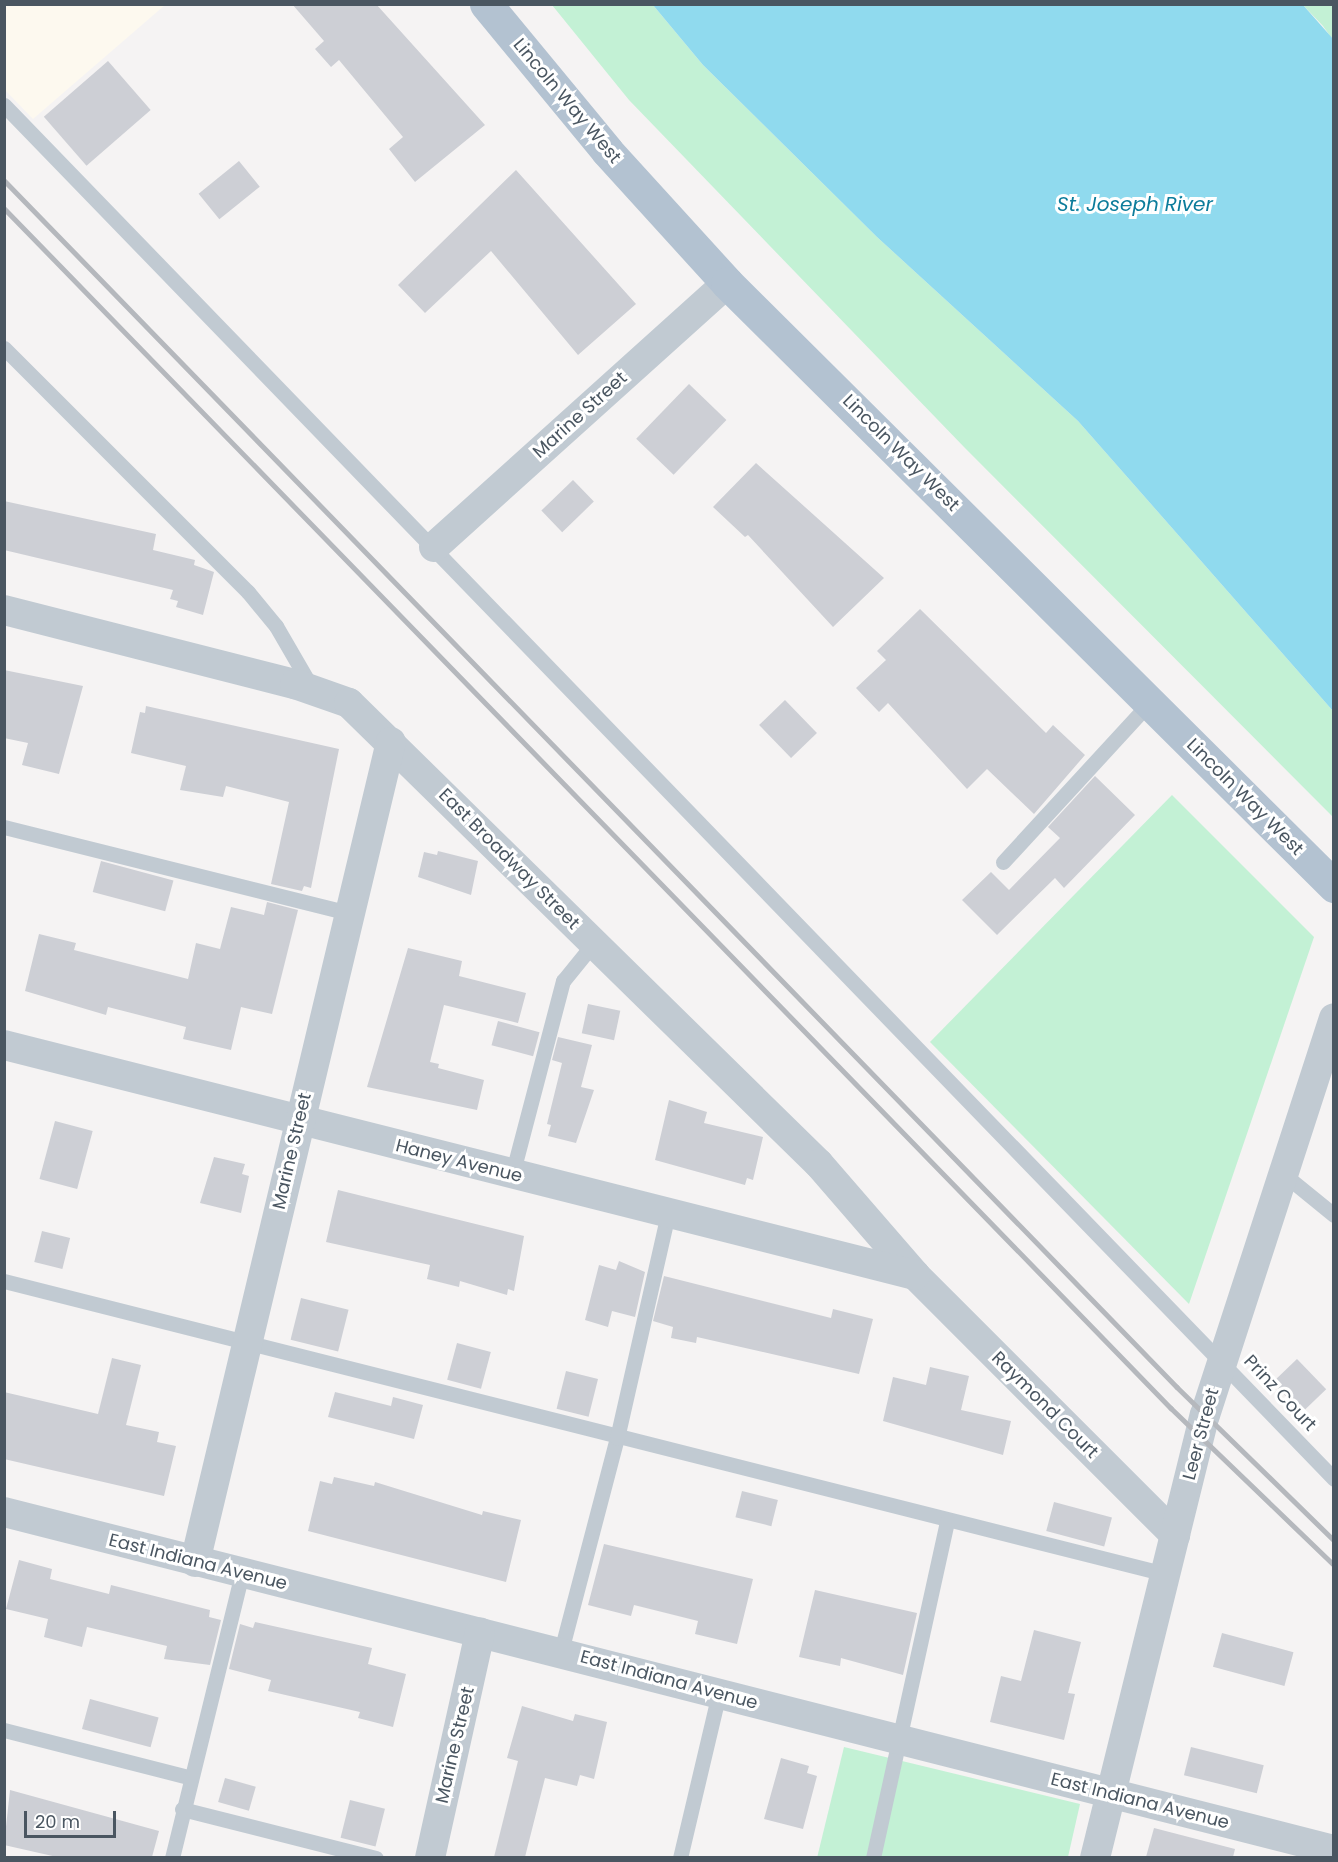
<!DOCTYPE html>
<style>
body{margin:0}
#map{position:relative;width:1338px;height:1862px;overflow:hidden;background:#f5f3f3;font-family:Poppins,sans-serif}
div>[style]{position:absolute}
.commercial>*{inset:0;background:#fdf9ef}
.green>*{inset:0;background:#c3f1d5}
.water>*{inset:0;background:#90daee}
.building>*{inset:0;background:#cdcfd5;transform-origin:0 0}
.service>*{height:15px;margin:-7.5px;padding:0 7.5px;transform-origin:7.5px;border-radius:7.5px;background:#c1cad2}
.minor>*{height:30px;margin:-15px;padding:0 15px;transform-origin:15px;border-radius:15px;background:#c1cad2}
.primary>*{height:33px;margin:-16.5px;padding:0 16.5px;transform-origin:16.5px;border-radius:16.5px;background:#b3c2d1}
.rail>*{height:4.5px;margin:-2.25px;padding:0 2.25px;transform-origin:2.25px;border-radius:2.25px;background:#b5b8bd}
span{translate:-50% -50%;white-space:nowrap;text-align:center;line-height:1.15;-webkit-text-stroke:6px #fff;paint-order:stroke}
.street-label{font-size:18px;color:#4a5661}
.water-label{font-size:20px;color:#0c7c9b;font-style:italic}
.frame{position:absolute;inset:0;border:6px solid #4a5661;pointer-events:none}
.scale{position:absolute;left:24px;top:1811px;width:92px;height:27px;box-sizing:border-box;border:3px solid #4a5661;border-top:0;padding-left:8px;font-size:18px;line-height:21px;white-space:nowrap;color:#4a5661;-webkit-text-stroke:4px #fff;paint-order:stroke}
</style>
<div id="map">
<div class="commercial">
<i style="clip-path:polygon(4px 5px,5px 4px,165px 5px,33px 119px,5px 90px)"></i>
</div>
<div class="green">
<i style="clip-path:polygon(552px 5px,653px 5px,703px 65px,877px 237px,1078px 421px,1333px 711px,1333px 817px,964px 447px,629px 100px)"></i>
<i style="clip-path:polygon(1303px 5px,1333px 5px,1333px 40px,1323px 26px)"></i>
<i style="clip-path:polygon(1172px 795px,1314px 937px,1189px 1304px,930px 1042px)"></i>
<i style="clip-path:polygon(844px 1747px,1080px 1804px,1068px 1857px,817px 1858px)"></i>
</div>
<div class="water">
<i style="clip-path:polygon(653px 5px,1303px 5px,1334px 40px,1333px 711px,1078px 421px,877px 237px,703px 65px)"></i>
</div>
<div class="building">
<i style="clip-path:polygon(292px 4px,376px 4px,485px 125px,415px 182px,389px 149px,403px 137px,339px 60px,331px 67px,315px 49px,324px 41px)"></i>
<i style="left:108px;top:61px;width:65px;height:85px;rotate:49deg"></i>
<i style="left:239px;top:161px;width:33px;height:52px;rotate:51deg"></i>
<i style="clip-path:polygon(516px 170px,636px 304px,578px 355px,491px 251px,425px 313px,398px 285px)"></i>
<i style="left:689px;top:384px;width:52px;height:76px;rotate:44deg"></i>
<i style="clip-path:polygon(756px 463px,884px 578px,833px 627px,748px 535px,745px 537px,713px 507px)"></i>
<i style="left:573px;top:480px;width:30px;height:44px;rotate:46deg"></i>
<i style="clip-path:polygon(4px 501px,156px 534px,153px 550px,195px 560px,194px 565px,214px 572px,203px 615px,176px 607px,178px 601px,170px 599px,173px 590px,4px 550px)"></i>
<i style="clip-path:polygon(920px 609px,1046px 733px,1053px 725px,1085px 755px,1034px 814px,987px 769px,967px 789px,888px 703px,879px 712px,856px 688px,886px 660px,877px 651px)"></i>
<i style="clip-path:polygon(4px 670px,83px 686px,59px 774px,22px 765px,28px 743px,4px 738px)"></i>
<i style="left:785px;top:700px;width:46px;height:36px;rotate:46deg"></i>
<i style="clip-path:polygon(146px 706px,339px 749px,311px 888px,304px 886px,302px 891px,271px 884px,289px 802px,226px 786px,223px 797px,180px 790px,186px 766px,131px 753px,140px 712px,145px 713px)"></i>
<i style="clip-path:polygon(1095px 776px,1135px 815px,1064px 888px,1055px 878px,997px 935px,962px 900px,991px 872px,1009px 890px,1060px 838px,1048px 827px)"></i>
<i style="clip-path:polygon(438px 851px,478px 861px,471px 895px,418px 877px,424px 852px,437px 855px)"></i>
<i style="left:101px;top:861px;width:75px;height:32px;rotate:15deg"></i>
<i style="clip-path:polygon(267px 902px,298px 910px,272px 1014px,241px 1007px,231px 1050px,183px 1039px,186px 1027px,108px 1007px,106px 1015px,25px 991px,39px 934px,76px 943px,74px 950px,188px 979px,196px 943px,220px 949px,231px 907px,264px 915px)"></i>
<i style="clip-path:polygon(408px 948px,462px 961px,459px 976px,526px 993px,518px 1023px,444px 1005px,430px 1062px,439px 1064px,438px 1068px,484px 1080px,477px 1110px,367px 1087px)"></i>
<i style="left:588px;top:1004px;width:33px;height:30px;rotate:12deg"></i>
<i style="left:498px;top:1021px;width:43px;height:25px;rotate:15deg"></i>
<i style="clip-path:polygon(558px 1037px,592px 1045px,581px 1087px,594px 1090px,576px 1143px,548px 1136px,551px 1125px,547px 1124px,562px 1063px,552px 1060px)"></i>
<i style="clip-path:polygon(669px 1100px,707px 1112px,704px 1123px,763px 1137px,753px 1180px,747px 1178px,745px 1185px,655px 1160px)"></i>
<i style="left:55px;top:1121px;width:39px;height:60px;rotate:15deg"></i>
<i style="clip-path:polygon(214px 1157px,245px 1164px,242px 1174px,249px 1176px,241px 1213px,200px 1203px)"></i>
<i style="clip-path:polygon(338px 1190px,524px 1236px,514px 1291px,508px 1289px,507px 1295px,460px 1281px,459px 1287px,427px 1279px,430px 1265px,326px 1242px)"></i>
<i style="left:42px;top:1231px;width:29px;height:32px;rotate:14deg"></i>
<i style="clip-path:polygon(619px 1261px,645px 1272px,635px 1317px,612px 1311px,608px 1327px,585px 1320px,599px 1265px,616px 1270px)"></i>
<i style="clip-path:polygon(664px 1276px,831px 1318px,833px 1309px,873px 1319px,859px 1374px,697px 1337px,696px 1343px,671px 1338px,673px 1327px,653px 1321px)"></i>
<i style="left:301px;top:1298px;width:49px;height:43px;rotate:14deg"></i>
<i style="left:457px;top:1343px;width:35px;height:38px;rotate:15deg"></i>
<i style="clip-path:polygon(112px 1358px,141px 1365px,126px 1425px,159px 1432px,157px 1442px,176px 1446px,164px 1496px,4px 1459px,4px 1392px,98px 1414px)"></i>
<i style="left:1297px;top:1359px;width:42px;height:34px;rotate:46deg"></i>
<i style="clip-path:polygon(930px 1367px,969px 1376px,961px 1410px,1011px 1421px,1003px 1455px,883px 1421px,893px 1377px,926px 1385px)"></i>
<i style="left:566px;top:1371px;width:33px;height:39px;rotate:14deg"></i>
<i style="clip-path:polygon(335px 1392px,391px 1406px,393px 1397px,423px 1405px,414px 1439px,328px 1417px)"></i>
<i style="clip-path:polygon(334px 1477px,374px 1486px,375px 1482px,482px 1515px,483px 1511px,521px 1520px,506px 1582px,308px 1531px,320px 1481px,332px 1484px)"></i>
<i style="left:742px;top:1491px;width:37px;height:27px;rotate:14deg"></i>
<i style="left:1054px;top:1502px;width:60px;height:30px;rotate:15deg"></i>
<i style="clip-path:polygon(604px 1544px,753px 1579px,737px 1644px,695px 1634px,698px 1621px,634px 1605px,631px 1616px,588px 1605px)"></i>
<i style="clip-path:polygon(19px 1560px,52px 1569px,50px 1579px,109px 1594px,111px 1585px,210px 1610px,209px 1617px,221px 1620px,210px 1665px,164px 1659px,167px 1646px,87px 1627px,82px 1647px,44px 1637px,48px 1619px,6px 1609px)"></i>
<i style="clip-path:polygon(815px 1590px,917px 1613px,903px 1675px,841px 1658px,840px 1666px,799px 1657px)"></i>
<i style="clip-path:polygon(255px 1622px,372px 1648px,368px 1664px,406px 1674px,393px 1727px,358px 1718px,360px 1712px,268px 1691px,271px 1680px,229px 1669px,240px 1624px,253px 1628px)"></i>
<i style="clip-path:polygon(1034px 1630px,1081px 1642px,1068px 1693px,1075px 1694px,1064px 1740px,990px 1722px,1001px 1676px,1021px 1681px)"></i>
<i style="left:1222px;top:1633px;width:74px;height:35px;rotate:15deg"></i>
<i style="left:90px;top:1699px;width:71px;height:31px;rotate:15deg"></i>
<i style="clip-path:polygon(522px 1706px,573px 1721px,575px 1714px,607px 1722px,594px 1779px,580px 1775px,577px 1786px,545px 1778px,525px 1857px,494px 1857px,518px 1761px,507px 1758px)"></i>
<i style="left:1191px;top:1747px;width:75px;height:29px;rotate:14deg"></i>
<i style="clip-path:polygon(781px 1758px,809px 1766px,807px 1773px,817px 1776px,803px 1829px,764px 1819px)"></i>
<i style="left:225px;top:1778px;width:32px;height:25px;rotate:16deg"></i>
<i style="clip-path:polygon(10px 1790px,159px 1831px,152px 1857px,57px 1857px,4px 1845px)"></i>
<i style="left:350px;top:1800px;width:36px;height:39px;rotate:14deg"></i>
<i style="clip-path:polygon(1154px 1828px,1235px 1849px,1233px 1857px,1146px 1857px)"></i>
</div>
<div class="service">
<i style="left:4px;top:105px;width:1912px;rotate:45.93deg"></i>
<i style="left:4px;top:348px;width:345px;rotate:45deg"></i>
<i style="left:248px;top:592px;width:44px;rotate:50.5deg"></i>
<i style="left:276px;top:626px;width:72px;rotate:59.9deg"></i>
<i style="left:4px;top:827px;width:356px;rotate:14deg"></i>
<i style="left:1003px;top:862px;width:217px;rotate:-47.4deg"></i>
<i style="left:1281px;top:1172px;width:68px;rotate:39.1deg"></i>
<i style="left:512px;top:1175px;width:201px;rotate:-75.3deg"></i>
<i style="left:563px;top:981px;width:48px;rotate:-51deg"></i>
<i style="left:4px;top:1281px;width:1197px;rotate:14.16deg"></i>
<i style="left:561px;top:1651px;width:220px;rotate:-75.3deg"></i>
<i style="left:617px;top:1438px;width:231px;rotate:-77.2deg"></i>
<i style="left:4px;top:1730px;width:191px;rotate:14.3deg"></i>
<i style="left:182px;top:1809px;width:200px;rotate:14.2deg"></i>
<i style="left:172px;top:1858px;width:292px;rotate:-76.2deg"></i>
<i style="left:680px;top:1858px;width:170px;rotate:-76.7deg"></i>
<i style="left:873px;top:1858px;width:345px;rotate:-77.6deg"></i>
</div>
<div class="minor">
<i style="left:434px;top:547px;width:394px;rotate:-42deg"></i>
<i style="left:4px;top:610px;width:300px;rotate:14.3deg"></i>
<i style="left:295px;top:684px;width:57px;rotate:19.4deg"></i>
<i style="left:349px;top:703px;width:658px;rotate:44.45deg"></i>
<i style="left:819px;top:1164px;width:147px;rotate:49.1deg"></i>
<i style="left:915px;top:1275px;width:368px;rotate:45deg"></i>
<i style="left:4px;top:1045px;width:940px;rotate:14.17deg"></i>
<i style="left:4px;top:1512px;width:1372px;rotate:14.26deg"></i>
<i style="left:195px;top:1562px;width:843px;rotate:-76.56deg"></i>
<i style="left:430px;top:1858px;width:231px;rotate:-77.5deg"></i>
<i style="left:1095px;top:1858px;width:456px;rotate:-76.1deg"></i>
<i style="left:1205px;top:1415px;width:417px;rotate:-72deg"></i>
</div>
<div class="primary">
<i style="left:486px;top:4px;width:190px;rotate:50.5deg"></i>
<i style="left:607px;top:151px;width:178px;rotate:47.7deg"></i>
<i style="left:727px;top:283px;width:856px;rotate:44.81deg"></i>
</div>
<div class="rail">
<i style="left:4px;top:180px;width:1683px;rotate:45.82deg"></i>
<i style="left:1177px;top:1387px;width:219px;rotate:44.3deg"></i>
<i style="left:4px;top:208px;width:1674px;rotate:45.8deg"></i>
<i style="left:1171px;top:1408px;width:226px;rotate:43.9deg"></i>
</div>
<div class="street-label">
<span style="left:567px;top:101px;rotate:50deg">Lincoln Way West</span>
<span style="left:580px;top:415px;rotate:-42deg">Marine Street</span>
<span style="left:901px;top:453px;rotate:45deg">Lincoln Way West</span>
<span style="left:1245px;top:797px;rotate:45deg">Lincoln Way West</span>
<span style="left:509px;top:859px;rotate:45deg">East Broadway Street</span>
<span style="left:292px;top:1151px;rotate:-77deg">Marine Street</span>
<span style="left:459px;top:1161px;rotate:14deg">Haney Avenue</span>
<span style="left:1280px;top:1393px;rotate:47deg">Prinz Court</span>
<span style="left:1045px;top:1405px;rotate:45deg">Raymond Court</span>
<span style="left:1201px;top:1434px;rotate:-75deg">Leer Street</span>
<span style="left:198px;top:1562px;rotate:14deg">East Indiana Avenue</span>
<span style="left:669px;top:1680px;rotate:15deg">East Indiana Avenue</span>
<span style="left:455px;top:1745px;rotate:-77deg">Marine Street</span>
<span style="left:1140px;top:1801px;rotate:14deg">East Indiana Avenue</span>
</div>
<div class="water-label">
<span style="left:1135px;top:204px">St. Joseph River</span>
</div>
<div class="frame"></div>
<div class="scale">20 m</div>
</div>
